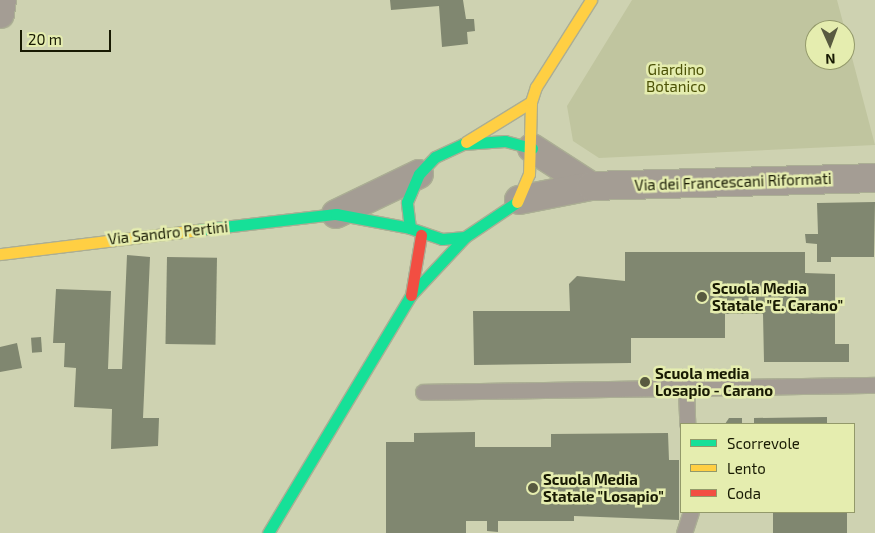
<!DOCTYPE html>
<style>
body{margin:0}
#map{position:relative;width:875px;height:533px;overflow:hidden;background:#ced2b1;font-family:"Exo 2",sans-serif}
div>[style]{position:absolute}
.green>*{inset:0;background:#c0c59f}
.building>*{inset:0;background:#808770;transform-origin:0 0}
.roads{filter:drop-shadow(1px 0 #abae94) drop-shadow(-1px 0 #abae94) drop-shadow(0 1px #abae94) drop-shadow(0 -1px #abae94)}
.lane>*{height:15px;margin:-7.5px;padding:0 7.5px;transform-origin:7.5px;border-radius:7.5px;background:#a49d94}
.street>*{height:28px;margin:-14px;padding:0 14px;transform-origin:14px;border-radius:14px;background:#a49d94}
.fast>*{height:11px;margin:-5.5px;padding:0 5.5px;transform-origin:5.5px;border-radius:5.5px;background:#16e098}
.slow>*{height:11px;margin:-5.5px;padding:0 5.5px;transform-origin:5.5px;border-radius:5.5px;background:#ffcf43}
.jam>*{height:11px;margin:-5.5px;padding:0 5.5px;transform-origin:5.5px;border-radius:5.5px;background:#f24e42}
.dots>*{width:14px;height:14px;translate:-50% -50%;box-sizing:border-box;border:2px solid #e5edaf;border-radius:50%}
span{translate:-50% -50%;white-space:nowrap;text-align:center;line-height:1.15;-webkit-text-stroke:5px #e5edaf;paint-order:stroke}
.park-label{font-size:15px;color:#4c5206}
.street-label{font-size:15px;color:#181a03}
.poi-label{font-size:15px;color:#181a03;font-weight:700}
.left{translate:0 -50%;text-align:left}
.legend{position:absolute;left:680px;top:423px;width:175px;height:90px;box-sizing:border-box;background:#e5edaf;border:1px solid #93996a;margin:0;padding:6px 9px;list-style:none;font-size:15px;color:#181a03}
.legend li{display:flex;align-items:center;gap:10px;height:25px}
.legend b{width:25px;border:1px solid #93996a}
.north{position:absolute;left:805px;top:20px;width:50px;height:50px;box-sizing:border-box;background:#e5edaf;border:1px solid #93996a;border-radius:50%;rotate:178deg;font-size:14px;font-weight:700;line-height:20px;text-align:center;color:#181a03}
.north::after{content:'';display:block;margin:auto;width:18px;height:22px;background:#585a40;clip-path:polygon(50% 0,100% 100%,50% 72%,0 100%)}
.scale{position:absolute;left:20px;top:30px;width:91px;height:22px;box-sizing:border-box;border:2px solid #181a03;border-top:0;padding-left:6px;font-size:15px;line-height:18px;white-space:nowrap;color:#181a03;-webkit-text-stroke:4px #e5edaf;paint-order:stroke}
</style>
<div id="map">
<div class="green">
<i style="clip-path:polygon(632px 0,837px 0,845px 30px,815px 30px,815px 60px,845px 60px,845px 31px,875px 145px,599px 158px,573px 141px,567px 106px)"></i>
</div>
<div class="building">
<i style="clip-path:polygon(390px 0,463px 0,466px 19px,474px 19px,475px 31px,467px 32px,468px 44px,442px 47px,439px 6px,391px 10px)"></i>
<i style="clip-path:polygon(875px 202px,874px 257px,831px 257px,831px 262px,817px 262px,817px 244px,806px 243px,805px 234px,818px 234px,817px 203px)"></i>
<i style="clip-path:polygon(625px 252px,805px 252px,805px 273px,835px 274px,835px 344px,849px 344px,849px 362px,764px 362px,763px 314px,725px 314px,725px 338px,631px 338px,631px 363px,474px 365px,473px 311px,570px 311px,569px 284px,577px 276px,625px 281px)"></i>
<i style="clip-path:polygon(127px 255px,150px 257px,143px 418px,159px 418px,158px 446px,111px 449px,112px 409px,74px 407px,76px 368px,64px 367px,65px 343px,53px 343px,56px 289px,111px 291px,108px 369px,122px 369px)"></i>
<i style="left:167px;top:257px;width:50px;height:87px;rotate:1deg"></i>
<i style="left:41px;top:337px;width:15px;height:10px;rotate:86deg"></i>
<i style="clip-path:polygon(17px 343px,22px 368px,0 372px,0 347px)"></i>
<i style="clip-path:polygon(827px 417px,827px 424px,754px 424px,754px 418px)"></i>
<i style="clip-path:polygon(729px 418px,742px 418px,742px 424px,725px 424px)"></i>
<i style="clip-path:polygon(475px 432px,475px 447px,551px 447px,551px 434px,668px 433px,669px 460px,679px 460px,679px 520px,574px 516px,574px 521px,498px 521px,498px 532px,487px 531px,487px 521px,466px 521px,466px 533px,386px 533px,386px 442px,414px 442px,414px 433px)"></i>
<i style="left:773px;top:512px;width:74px;height:21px"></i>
</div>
<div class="roads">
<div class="lane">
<i style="left:686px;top:387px;width:37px;rotate:88deg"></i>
<i style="left:423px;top:392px;width:452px;rotate:-0.9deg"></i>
<i style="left:684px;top:533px;width:22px;rotate:-72deg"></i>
</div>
<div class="street">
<i style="left:0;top:14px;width:14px;rotate:-82deg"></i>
<i style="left:532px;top:148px;width:70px;rotate:32.8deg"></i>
<i style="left:519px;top:200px;width:73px;rotate:-11deg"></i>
<i style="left:591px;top:186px;width:284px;rotate:-1.6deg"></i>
<i style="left:336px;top:214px;width:92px;rotate:-25.7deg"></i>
</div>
<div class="fast">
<i style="left:517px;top:202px;width:63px;rotate:146.1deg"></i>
<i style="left:465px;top:237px;width:23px;rotate:175deg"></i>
<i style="left:442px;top:239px;width:34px;rotate:-161deg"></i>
<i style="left:410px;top:228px;width:26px;rotate:-97deg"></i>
<i style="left:407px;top:202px;width:30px;rotate:-67deg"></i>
<i style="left:419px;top:174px;width:23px;rotate:-47deg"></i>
<i style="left:435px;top:157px;width:31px;rotate:-25deg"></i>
<i style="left:463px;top:144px;width:42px;rotate:-4.1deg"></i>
<i style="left:505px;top:141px;width:28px;rotate:15deg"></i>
<i style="left:197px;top:230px;width:140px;rotate:-6.6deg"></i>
<i style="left:336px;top:214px;width:75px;rotate:10.7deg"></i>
<i style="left:268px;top:533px;width:278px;rotate:-59deg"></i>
<i style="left:411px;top:295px;width:79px;rotate:-47deg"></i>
</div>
<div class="slow">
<i style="left:466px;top:142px;width:76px;rotate:-31.6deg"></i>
<i style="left:517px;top:202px;width:30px;rotate:-67deg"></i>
<i style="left:529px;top:174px;width:72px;rotate:-88.4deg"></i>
<i style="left:531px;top:102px;width:16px;rotate:-72deg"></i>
<i style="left:536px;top:87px;width:103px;rotate:-57.7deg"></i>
<i style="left:0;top:254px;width:198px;rotate:-6.9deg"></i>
</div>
<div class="jam">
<i style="left:411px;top:295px;width:61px;rotate:-80.5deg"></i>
</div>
</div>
<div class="dots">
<i style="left:702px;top:297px;background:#585a40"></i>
<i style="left:645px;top:382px;background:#585a40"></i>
<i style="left:533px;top:488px;background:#585a40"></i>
</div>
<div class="park-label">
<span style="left:676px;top:78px">Giardino<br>Botanico</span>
</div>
<div class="street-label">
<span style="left:733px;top:182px;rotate:-2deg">Via dei Francescani Riformati</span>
<span style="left:168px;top:233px;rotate:-6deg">Via Sandro Pertini</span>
</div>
<div class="poi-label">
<span class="left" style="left:712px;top:297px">Scuola Media<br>Statale "E. Carano"</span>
<span class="left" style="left:655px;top:382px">Scuola media<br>Losapio - Carano</span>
<span class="left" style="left:543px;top:488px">Scuola Media<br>Statale "Losapio"</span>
</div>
<ul class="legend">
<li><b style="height:6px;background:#16e098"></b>Scorrevole</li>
<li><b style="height:6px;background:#ffcf43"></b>Lento</li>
<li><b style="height:6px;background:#f24e42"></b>Coda</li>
</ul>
<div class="north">N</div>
<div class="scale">20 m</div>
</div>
